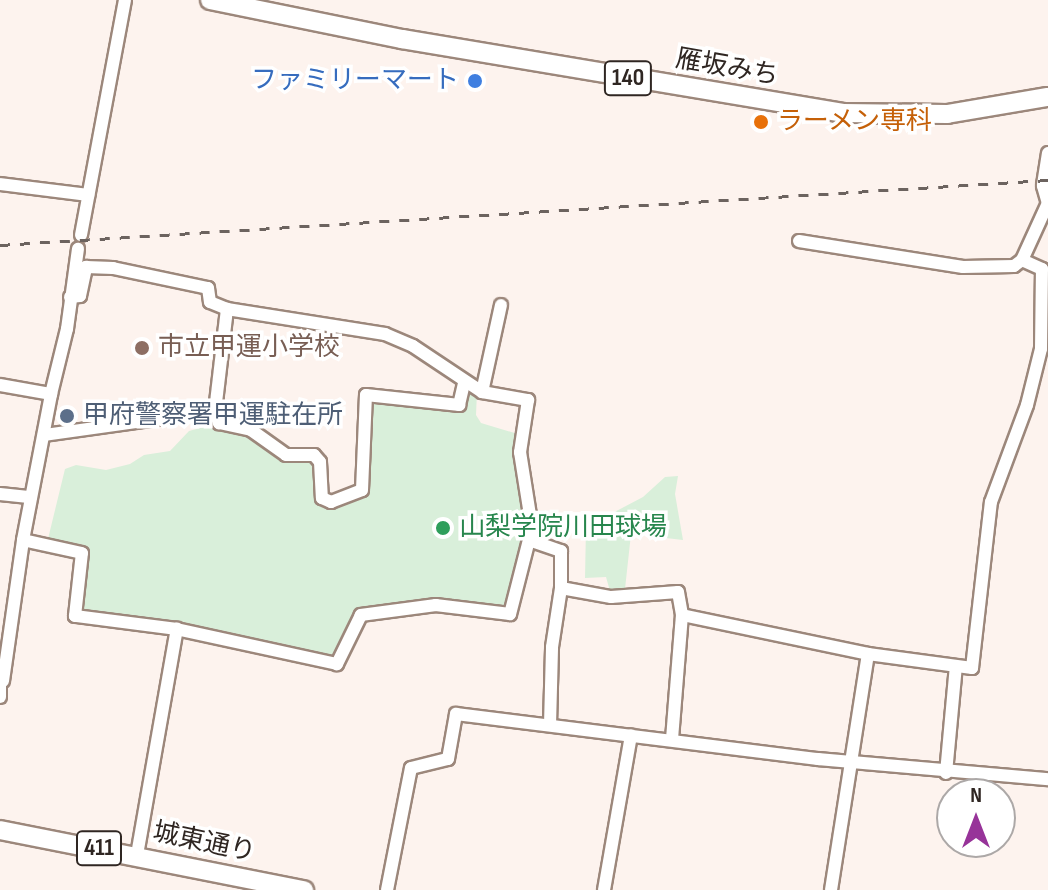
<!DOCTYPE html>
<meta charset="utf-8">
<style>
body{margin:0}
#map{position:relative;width:1048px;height:890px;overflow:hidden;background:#fdf3ee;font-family:"Sofia Sans Condensed","Noto Sans JP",sans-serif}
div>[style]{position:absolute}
.green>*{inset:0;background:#d9efda}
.roads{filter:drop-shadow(2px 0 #9c877b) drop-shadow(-2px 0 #9c877b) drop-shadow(0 2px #9c877b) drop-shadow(0 -2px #9c877b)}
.minor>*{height:12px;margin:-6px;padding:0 6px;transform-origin:6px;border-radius:6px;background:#fff}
.highway>*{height:18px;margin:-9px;padding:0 9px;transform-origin:9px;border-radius:9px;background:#fff}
.rail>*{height:3px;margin-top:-1.5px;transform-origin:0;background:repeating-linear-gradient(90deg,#6c635f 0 10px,transparent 0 20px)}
.dots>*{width:22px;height:22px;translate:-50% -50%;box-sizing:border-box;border:4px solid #fff;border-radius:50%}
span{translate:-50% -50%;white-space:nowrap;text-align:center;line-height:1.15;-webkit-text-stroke:7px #fff;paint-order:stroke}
.shield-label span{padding:2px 6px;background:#fff;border:2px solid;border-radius:6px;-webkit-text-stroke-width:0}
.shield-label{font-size:24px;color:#2f2622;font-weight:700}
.street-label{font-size:26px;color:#2f2622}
.shop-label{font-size:26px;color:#366cbe}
.right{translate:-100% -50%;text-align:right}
.food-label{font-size:26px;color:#c56008}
.left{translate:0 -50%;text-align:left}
.education-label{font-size:26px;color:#785e54}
.service-label{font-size:26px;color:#4e5e75}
.leisure-label{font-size:26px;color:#27864d}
.north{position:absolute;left:936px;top:778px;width:80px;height:80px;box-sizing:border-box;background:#fff;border:2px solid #aca8a7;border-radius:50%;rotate:0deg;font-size:22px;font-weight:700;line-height:32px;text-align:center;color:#2f2622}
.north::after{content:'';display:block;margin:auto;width:28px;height:36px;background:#973399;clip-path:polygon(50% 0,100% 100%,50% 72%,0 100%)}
</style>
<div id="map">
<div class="green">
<i style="clip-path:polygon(464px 384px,477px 392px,476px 415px,481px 423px,521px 435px,532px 528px,510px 614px,462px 607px,361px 615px,337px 664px,75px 616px,88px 556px,47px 543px,65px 469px,76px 465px,106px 470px,130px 464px,144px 455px,170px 451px,189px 431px,219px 423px,251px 430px,286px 455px,314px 455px,322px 497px,362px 489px,366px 395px,458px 405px)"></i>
<i style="clip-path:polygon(678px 476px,675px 494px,683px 540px,631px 534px,625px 589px,610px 591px,606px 577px,585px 578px,586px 527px,643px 497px,665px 477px)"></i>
</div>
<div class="roads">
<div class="minor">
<i style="left:1048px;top:153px;width:33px;rotate:99deg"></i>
<i style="left:1043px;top:186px;width:18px;rotate:74deg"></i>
<i style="left:0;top:184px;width:89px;rotate:7.1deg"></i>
<i style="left:81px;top:235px;width:239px;rotate:-79.4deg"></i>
<i style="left:799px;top:241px;width:166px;rotate:9deg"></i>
<i style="left:963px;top:267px;width:51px;rotate:-1.1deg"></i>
<i style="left:1014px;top:266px;width:10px;rotate:-37deg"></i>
<i style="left:1022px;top:260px;width:63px;rotate:-65.5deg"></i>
<i style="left:70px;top:297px;width:10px;rotate:-6deg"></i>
<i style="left:80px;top:296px;width:30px;rotate:-78deg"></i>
<i style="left:86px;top:267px;width:27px;rotate:2deg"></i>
<i style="left:113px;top:268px;width:97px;rotate:11.9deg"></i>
<i style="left:208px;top:288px;width:14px;rotate:82deg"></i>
<i style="left:210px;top:302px;width:18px;rotate:22deg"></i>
<i style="left:0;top:385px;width:52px;rotate:10deg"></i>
<i style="left:482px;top:392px;width:89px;rotate:-77.7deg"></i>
<i style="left:215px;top:411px;width:13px;rotate:72deg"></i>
<i style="left:219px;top:423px;width:33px;rotate:12deg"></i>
<i style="left:251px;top:430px;width:43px;rotate:35.5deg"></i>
<i style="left:286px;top:455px;width:28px"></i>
<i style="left:314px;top:455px;width:9px;rotate:49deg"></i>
<i style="left:320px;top:462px;width:36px;rotate:87deg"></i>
<i style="left:322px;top:498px;width:10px;rotate:24deg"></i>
<i style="left:331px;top:502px;width:33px;rotate:-21deg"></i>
<i style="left:362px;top:490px;width:95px;rotate:-87.6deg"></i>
<i style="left:366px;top:395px;width:94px;rotate:6.1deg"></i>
<i style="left:459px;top:405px;width:22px;rotate:-77deg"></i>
<i style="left:44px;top:435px;width:173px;rotate:-8deg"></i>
<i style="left:215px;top:411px;width:103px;rotate:-83.3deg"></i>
<i style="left:227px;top:309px;width:160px;rotate:9deg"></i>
<i style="left:385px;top:334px;width:30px;rotate:23deg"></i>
<i style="left:413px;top:346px;width:83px;rotate:33.7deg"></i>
<i style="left:482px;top:392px;width:47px;rotate:9.9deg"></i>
<i style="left:528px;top:400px;width:53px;rotate:98.7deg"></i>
<i style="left:520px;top:452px;width:77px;rotate:81deg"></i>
<i style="left:532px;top:528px;width:89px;rotate:104.3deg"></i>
<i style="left:510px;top:614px;width:75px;rotate:-173.1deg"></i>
<i style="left:436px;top:605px;width:76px;rotate:172.4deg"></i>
<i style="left:361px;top:615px;width:55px;rotate:116.1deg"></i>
<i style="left:337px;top:664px;width:164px;rotate:-167.7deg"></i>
<i style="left:177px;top:629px;width:103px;rotate:-172.7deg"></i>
<i style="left:75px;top:616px;width:63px;rotate:-83.7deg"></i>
<i style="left:82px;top:553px;width:60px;rotate:-167.6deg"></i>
<i style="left:23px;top:540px;width:149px;rotate:-79.1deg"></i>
<i style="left:51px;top:394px;width:67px;rotate:-76.2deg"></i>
<i style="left:67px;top:329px;width:81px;rotate:-82.2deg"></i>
<i style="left:0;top:494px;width:31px;rotate:6deg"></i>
<i style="left:529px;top:540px;width:34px;rotate:19deg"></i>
<i style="left:561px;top:551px;width:37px;rotate:90deg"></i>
<i style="left:561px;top:588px;width:51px;rotate:10.2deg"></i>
<i style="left:611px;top:597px;width:67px;rotate:-4.3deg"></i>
<i style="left:678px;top:592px;width:23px;rotate:80deg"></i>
<i style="left:682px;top:615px;width:190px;rotate:11.8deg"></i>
<i style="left:868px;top:654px;width:105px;rotate:7.7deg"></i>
<i style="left:972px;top:668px;width:167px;rotate:-83.5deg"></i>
<i style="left:991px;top:502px;width:103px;rotate:-69.6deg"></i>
<i style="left:1027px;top:405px;width:58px;rotate:-76deg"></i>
<i style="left:1041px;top:349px;width:80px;rotate:-89.3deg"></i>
<i style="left:1042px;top:269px;width:22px;rotate:-156deg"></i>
<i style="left:0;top:680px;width:17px;rotate:90deg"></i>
<i style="left:3px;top:681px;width:142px;rotate:-81.9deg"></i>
<i style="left:550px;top:725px;width:78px;rotate:-88.5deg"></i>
<i style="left:552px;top:647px;width:60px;rotate:-81.3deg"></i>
<i style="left:672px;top:739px;width:124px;rotate:-85.4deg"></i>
<i style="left:946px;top:773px;width:107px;rotate:-84.7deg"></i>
<i style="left:137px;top:855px;width:230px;rotate:-80deg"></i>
<i style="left:387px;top:890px;width:124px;rotate:-78.9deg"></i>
<i style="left:411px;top:768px;width:38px;rotate:-14deg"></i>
<i style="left:448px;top:759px;width:46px;rotate:-79.9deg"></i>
<i style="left:456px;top:714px;width:365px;rotate:7.1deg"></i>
<i style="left:818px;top:759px;width:231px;rotate:5deg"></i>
<i style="left:604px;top:890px;width:157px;rotate:-80.1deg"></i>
<i style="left:831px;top:890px;width:239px;rotate:-81.1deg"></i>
</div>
<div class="highway">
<i style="left:210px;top:0;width:196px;rotate:11.5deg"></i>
<i style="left:402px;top:39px;width:447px;rotate:9.5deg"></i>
<i style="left:843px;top:113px;width:104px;rotate:0.6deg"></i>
<i style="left:947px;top:114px;width:102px;rotate:-9.6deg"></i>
<i style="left:0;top:830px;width:310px;rotate:11.2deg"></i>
</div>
</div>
<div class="rail">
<i style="left:0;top:245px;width:1050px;rotate:-3.55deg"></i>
</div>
<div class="dots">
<i style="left:475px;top:81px;background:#3f7fe0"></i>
<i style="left:761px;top:122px;background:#e8710a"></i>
<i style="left:142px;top:348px;background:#8d6e63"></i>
<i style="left:67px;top:416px;background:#5c6f8a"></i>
<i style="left:443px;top:528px;background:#2e9e5b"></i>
</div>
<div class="shield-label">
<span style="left:628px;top:78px">140</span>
<span style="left:99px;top:848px">411</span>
</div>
<div class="street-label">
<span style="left:727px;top:68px;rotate:10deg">雁坂みち</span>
<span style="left:204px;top:843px;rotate:12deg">城東通り</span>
</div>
<div class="shop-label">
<span class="right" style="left:459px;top:81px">ファミリーマート</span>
</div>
<div class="food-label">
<span class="left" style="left:777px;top:122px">ラーメン専科</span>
</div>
<div class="education-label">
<span class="left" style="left:158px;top:348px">市立甲運小学校</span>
</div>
<div class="service-label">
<span class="left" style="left:83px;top:416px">甲府警察署甲運駐在所</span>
</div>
<div class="leisure-label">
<span class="left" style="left:459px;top:528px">山梨学院川田球場</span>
</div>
<div class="north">N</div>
</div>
